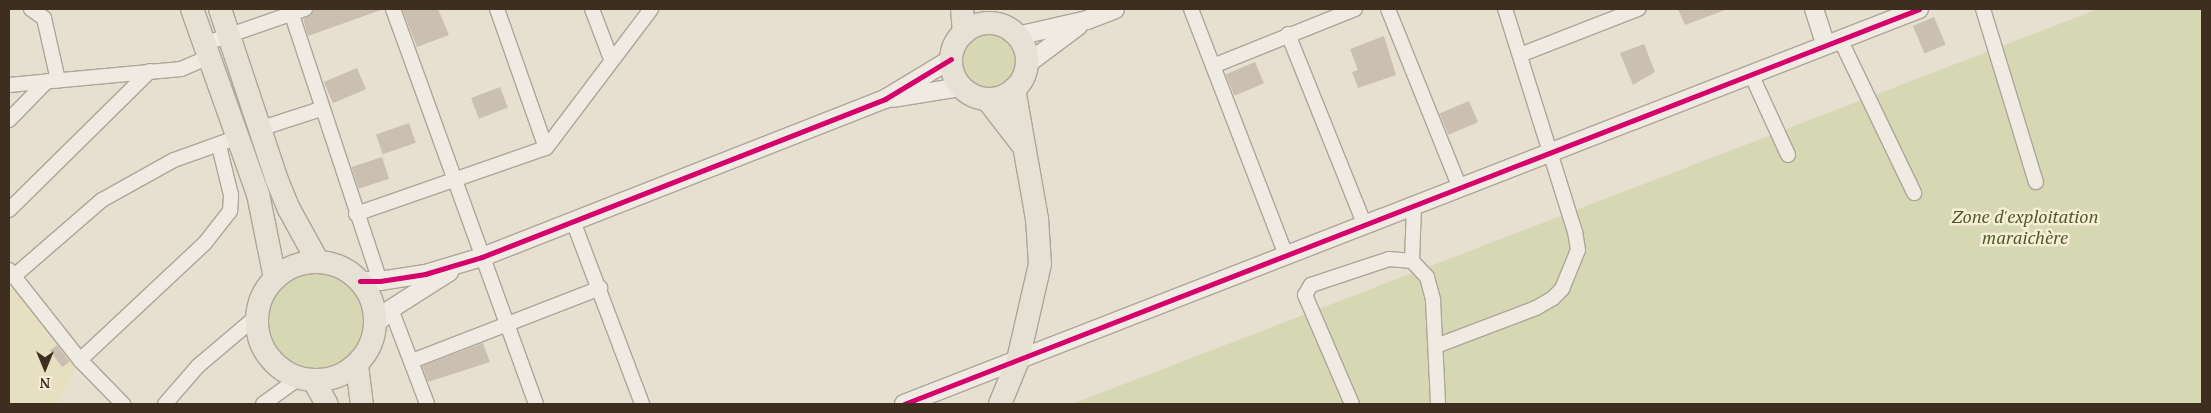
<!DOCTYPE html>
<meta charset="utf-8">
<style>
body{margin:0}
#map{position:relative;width:2211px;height:413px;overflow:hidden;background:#e7e0d1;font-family:"PT Serif",serif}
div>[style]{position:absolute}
.farmland>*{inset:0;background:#e6dfc2}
.green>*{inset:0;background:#d6d7b3}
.round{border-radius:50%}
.building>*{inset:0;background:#cbbfb2;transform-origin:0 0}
.roads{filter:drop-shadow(1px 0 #ada599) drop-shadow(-1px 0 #ada599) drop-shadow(0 1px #ada599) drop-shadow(0 -1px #ada599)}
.minor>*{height:14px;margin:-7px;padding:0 7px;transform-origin:7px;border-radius:7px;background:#efebe3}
.tertiary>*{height:18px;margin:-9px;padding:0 9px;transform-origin:9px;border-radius:9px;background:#efebe3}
.primary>*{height:22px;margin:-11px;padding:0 11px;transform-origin:11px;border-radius:11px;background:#e6e1d4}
.primary>.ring{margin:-11px;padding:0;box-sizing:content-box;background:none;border:22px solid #e6e1d4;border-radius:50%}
.cycleway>*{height:5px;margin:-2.5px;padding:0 2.5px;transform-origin:2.5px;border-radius:2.5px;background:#d6006c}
span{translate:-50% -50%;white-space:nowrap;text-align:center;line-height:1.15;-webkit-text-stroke:5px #f7eed8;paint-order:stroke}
.park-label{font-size:18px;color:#4d5a26;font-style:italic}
.frame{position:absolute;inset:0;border:10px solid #3d2e20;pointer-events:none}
.north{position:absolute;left:20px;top:343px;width:50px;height:50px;-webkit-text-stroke:4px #f7eed8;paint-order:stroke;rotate:180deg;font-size:14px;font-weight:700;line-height:20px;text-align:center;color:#3d2e20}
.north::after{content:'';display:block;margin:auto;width:18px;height:22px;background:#3d2e20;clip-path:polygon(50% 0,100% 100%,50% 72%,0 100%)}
</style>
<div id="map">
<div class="farmland">
<i style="clip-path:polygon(9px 279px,79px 362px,57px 404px,9px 404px)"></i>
</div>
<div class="green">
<i style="clip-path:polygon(2098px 9px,2202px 9px,2202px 404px,1072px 404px)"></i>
<i class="round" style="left:959px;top:31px;width:60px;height:60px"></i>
<i class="round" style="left:267px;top:271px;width:98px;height:98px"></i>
</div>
<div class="building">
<i style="clip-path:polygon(314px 9px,381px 9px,381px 10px,308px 36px,303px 19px,311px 15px)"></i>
<i style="clip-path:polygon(402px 9px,438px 9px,449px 35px,417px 47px)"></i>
<i style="clip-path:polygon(1678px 9px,1725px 9px,1725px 10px,1685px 25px)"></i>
<i style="left:1934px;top:17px;width:30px;height:23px;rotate:67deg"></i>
<i style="clip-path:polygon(1384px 36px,1396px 75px,1358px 88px,1352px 72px,1358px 70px,1350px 49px)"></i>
<i style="clip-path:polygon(1644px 44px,1655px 72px,1633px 85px,1620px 53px)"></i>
<i style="left:1255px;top:62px;width:23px;height:32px;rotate:67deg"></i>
<i style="left:357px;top:68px;width:23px;height:36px;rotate:67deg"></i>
<i style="left:500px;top:87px;width:22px;height:31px;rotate:69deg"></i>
<i style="left:1469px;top:101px;width:23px;height:32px;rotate:67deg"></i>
<i style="left:409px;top:123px;width:21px;height:35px;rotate:71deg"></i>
<i style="left:382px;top:157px;width:23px;height:32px;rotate:72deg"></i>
<i style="clip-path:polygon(483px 343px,490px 362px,428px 382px,422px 366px)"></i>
<i style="left:57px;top:345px;width:21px;height:9px;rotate:53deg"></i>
</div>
<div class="roads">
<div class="minor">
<i style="left:31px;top:9px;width:16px;rotate:35deg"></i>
<i style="left:44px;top:18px;width:64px;rotate:77.3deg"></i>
<i style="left:290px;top:9px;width:287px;rotate:71.7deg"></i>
<i style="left:393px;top:9px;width:420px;rotate:70.1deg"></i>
<i style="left:497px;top:9px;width:147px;rotate:70.6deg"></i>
<i style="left:592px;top:9px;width:53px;rotate:69.2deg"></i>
<i style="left:1191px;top:9px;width:264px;rotate:68.9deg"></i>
<i style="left:1388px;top:9px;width:193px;rotate:68.1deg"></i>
<i style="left:1983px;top:9px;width:181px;rotate:73deg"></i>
<i style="left:1288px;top:34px;width:204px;rotate:68.1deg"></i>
<i style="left:1840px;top:39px;width:171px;rotate:64.3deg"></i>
<i style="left:204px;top:44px;width:107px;rotate:-19.1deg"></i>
<i style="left:1520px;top:55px;width:127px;rotate:-21.3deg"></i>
<i style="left:1213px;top:66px;width:153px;rotate:-21.9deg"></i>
<i style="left:1751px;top:74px;width:89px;rotate:65.4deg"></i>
<i style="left:9px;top:85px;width:173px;rotate:-5.3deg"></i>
<i style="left:181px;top:69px;width:30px;rotate:-23deg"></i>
<i style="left:9px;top:120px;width:54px;rotate:-45.7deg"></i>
<i style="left:259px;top:129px;width:65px;rotate:-17.9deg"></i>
<i style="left:9px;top:210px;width:198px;rotate:-44.6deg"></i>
<i style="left:356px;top:214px;width:201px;rotate:-19.2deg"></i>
<i style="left:546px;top:148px;width:174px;rotate:-52.9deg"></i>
<i style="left:573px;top:221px;width:196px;rotate:69.3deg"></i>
<i style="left:1412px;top:261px;width:55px;rotate:-87.9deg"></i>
<i style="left:9px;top:270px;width:115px;rotate:51.7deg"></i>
<i style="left:80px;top:360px;width:62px;rotate:45.7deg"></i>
<i style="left:13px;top:277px;width:118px;rotate:-40.9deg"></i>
<i style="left:102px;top:200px;width:82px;rotate:-29.1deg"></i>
<i style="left:174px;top:160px;width:56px;rotate:-19.7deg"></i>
<i style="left:391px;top:309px;width:102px;rotate:69.2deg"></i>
<i style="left:1436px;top:346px;width:107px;rotate:-20.8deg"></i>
<i style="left:1536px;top:308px;width:20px;rotate:-30deg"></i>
<i style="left:1553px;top:298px;width:13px;rotate:-45deg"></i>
<i style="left:1562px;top:289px;width:42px;rotate:-67.7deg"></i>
<i style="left:1578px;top:250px;width:18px;rotate:-99deg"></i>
<i style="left:1575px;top:232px;width:234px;rotate:-107.4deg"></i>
<i style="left:80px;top:360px;width:171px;rotate:-43.1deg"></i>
<i style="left:205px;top:243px;width:41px;rotate:-52deg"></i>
<i style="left:230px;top:211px;width:16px;rotate:-86deg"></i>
<i style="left:231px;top:195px;width:50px;rotate:-103.8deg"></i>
<i style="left:412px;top:361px;width:202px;rotate:-21.2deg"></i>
<i style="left:165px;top:404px;width:50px;rotate:-49deg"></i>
<i style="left:198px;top:366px;width:76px;rotate:-40.2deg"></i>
<i style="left:263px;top:404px;width:44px;rotate:-35.8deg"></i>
<i style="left:1352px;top:404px;width:119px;rotate:-113.3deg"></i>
<i style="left:1305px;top:295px;width:12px;rotate:-59deg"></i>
<i style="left:1311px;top:285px;width:82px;rotate:-18.4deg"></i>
<i style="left:1389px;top:259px;width:23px;rotate:5deg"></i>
<i style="left:1412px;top:261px;width:22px;rotate:47deg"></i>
<i style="left:1427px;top:277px;width:24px;rotate:75deg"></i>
<i style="left:1433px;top:300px;width:104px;rotate:87.2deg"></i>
</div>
<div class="tertiary">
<i style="left:1814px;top:9px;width:38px;rotate:72deg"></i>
<i style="left:1017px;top:36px;width:72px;rotate:-12.9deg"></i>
<i style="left:1087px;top:20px;width:30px;rotate:-21deg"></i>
<i style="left:1027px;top:64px;width:64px;rotate:-36.7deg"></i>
<i style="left:893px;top:98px;width:68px;rotate:-9.3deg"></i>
<i style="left:360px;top:281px;width:20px"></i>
<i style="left:380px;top:281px;width:46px;rotate:-8.8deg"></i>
<i style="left:425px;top:274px;width:59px;rotate:-16.6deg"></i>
<i style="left:482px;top:257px;width:433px;rotate:-21.4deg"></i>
<i style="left:885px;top:99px;width:77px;rotate:-31.2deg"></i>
<i style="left:376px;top:324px;width:21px;rotate:-45deg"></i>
<i style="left:391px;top:309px;width:69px;rotate:-32.5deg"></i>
<i style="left:904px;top:404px;width:1089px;rotate:-21.26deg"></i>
</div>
<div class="primary">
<i style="left:192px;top:9px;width:196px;rotate:70.4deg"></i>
<i style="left:258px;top:194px;width:86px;rotate:78.6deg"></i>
<i style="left:220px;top:9px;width:180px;rotate:71.6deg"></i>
<i style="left:277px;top:180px;width:31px;rotate:68deg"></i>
<i style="left:289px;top:209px;width:60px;rotate:61.3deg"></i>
<i style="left:962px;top:9px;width:24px;rotate:85deg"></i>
<i class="ring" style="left:951px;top:23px;width:54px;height:54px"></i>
<i style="left:987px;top:99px;width:56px;rotate:52.3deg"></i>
<i class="ring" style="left:257px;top:262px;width:96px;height:96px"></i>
<i style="left:357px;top:365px;width:39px;rotate:83deg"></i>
<i style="left:314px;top:381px;width:26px;rotate:61deg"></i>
<i style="left:1000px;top:404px;width:48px;rotate:-67.8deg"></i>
<i style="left:1018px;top:360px;width:98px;rotate:-77.1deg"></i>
<i style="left:1040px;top:264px;width:45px;rotate:-93.8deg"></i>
<i style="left:1037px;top:219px;width:132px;rotate:-100deg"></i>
</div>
</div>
<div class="cycleway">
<i style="left:360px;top:281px;width:20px"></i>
<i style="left:380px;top:281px;width:46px;rotate:-8.8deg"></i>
<i style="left:425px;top:274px;width:59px;rotate:-16.6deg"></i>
<i style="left:482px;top:257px;width:433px;rotate:-21.4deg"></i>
<i style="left:885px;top:99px;width:77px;rotate:-31.2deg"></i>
<i style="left:904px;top:404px;width:1089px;rotate:-21.26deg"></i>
</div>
<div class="park-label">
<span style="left:2025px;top:227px">Zone d'exploitation<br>maraichère</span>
</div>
<div class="frame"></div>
<div class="north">N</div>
</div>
